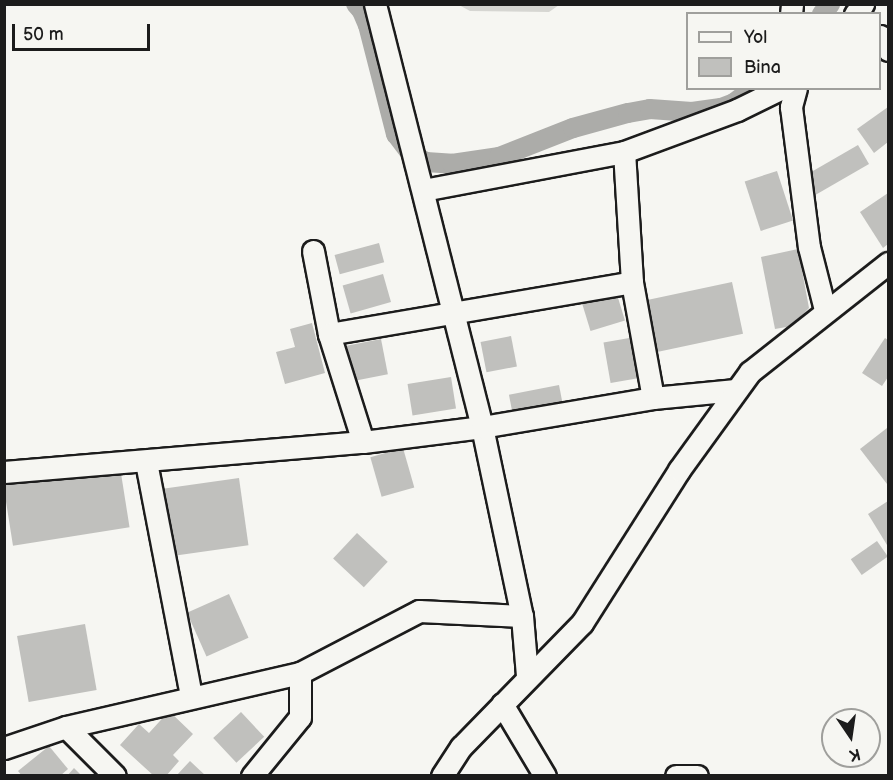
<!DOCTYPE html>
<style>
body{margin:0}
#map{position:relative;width:893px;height:780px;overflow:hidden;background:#f6f6f2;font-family:"Balsamiq Sans",sans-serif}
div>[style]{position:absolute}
.green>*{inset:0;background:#d6d6d2}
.canal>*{height:20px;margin:-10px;padding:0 10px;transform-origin:10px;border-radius:10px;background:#acaca9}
.building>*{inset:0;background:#c0c0bd;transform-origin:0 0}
.roads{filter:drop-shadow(2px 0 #1c1c1c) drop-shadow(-2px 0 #1c1c1c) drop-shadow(0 2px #1c1c1c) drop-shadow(0 -2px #1c1c1c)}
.minor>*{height:21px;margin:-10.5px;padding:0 10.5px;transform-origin:10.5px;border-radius:10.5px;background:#f6f6f2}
span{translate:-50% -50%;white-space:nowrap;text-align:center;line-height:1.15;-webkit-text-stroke:4.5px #f6f6f2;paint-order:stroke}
.frame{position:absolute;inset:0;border:6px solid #1c1c1c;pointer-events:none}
.legend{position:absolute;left:686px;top:12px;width:195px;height:78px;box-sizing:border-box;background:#f6f6f2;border:2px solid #9f9f9c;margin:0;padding:8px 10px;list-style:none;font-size:18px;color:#1c1c1c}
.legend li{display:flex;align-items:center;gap:12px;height:30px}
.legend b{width:30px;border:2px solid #9f9f9c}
.north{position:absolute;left:821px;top:708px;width:60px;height:60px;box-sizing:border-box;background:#f6f6f2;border:2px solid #9f9f9c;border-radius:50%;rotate:167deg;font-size:16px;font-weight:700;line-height:24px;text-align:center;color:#1c1c1c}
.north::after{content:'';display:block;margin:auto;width:21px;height:27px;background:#1c1c1c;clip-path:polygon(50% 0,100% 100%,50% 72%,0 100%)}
.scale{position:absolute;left:12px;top:24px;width:138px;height:27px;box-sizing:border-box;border:3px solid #1c1c1c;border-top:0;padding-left:8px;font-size:18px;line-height:21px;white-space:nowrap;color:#1c1c1c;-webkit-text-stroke:4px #f6f6f2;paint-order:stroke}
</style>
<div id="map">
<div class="green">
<i style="clip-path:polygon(459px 5px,559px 5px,549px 12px,470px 11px)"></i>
</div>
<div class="canal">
<i style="left:356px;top:4px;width:9px;rotate:49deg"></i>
<i style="left:362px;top:11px;width:15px;rotate:67deg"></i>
<i style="left:368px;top:25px;width:113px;rotate:75.6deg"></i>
<i style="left:396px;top:134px;width:26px;rotate:53deg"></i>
<i style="left:412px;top:155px;width:16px;rotate:27deg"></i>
<i style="left:426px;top:162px;width:26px;rotate:4deg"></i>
<i style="left:452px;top:164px;width:48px;rotate:-8.5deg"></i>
<i style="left:499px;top:157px;width:79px;rotate:-21.4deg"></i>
<i style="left:573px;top:128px;width:57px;rotate:-15.3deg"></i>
<i style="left:628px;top:113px;width:22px;rotate:-10deg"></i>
<i style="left:650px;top:109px;width:42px;rotate:4.1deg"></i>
<i style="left:692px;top:112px;width:29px;rotate:-8deg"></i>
<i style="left:721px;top:108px;width:14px;rotate:-21deg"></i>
<i style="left:734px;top:103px;width:25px;rotate:-37deg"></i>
<i style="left:822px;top:14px;width:13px;rotate:-51deg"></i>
</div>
<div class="building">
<i style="clip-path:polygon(888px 107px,888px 142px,874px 153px,857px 129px)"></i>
<i style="left:858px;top:145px;width:22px;height:64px;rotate:60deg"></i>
<i style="left:777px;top:171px;width:52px;height:34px;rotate:72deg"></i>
<i style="clip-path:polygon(888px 193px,888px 244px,883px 248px,860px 212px)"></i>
<i style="left:379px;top:243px;width:20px;height:46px;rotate:75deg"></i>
<i style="clip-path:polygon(798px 249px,809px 308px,792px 326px,775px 329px,761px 257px)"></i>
<i style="left:383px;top:274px;width:29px;height:42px;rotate:74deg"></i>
<i style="left:732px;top:282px;width:53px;height:95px;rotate:78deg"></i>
<i style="left:615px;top:288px;width:34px;height:36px;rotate:73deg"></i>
<i style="clip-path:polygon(312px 323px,325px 373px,285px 384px,276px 352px,295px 347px,290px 329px)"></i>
<i style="left:511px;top:336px;width:31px;height:31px;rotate:79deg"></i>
<i style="left:635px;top:337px;width:41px;height:32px;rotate:80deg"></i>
<i style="clip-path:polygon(885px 338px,888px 340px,888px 377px,882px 386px,862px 373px)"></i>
<i style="left:381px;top:339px;width:36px;height:35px;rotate:79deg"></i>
<i style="left:451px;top:377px;width:32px;height:44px;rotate:81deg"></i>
<i style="left:559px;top:385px;width:20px;height:51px;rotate:79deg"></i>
<i style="clip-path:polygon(887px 428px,888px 430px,887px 484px,860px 449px)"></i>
<i style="left:403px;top:448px;width:41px;height:34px;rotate:74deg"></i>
<i style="left:120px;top:467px;width:61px;height:118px;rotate:81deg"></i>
<i style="left:239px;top:478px;width:68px;height:75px;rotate:82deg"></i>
<i style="clip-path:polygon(888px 501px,888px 544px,887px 545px,868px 514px)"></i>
<i style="left:357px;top:533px;width:42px;height:35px;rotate:43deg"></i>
<i style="left:877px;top:541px;width:19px;height:32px;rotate:55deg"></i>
<i style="left:229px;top:594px;width:48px;height:46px;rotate:66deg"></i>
<i style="left:85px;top:624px;width:67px;height:69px;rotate:80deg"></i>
<i style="clip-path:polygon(169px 711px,193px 734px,173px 755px,179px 761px,166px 776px,154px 776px,120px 745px,139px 724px,149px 733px)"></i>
<i style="left:241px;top:712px;width:34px;height:38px;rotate:47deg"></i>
<i style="clip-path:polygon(49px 746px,68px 769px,60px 776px,22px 776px,18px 771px)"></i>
<i style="clip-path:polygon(190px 761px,206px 776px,176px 776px)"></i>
<i style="clip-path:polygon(74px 768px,82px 776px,67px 776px)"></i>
</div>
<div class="roads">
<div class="minor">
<i style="left:375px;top:4px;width:436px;rotate:75.8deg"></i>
<i style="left:482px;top:427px;width:193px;rotate:78.1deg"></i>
<i style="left:522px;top:616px;width:60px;rotate:85.2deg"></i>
<i style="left:791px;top:14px;width:10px;rotate:-84deg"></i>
<i style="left:855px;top:14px;width:13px;rotate:-51deg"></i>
<i style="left:880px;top:36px;width:16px;rotate:60deg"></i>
<i style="left:796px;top:88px;width:20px;rotate:105deg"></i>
<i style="left:791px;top:107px;width:141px;rotate:82.7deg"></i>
<i style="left:809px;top:247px;width:65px;rotate:75.7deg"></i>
<i style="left:423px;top:190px;width:205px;rotate:-10.7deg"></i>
<i style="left:313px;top:251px;width:85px;rotate:79.1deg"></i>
<i style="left:329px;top:334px;width:113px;rotate:72.5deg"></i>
<i style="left:329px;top:334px;width:307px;rotate:-9.7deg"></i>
<i style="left:653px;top:398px;width:118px;rotate:-100.3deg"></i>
<i style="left:632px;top:282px;width:130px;rotate:-93.5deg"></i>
<i style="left:624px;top:152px;width:121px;rotate:-20.4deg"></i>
<i style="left:737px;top:110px;width:50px;rotate:-26.1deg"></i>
<i style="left:146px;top:462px;width:238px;rotate:79.1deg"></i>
<i style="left:4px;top:472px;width:360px;rotate:-4.8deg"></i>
<i style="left:363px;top:442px;width:120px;rotate:-7.2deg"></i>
<i style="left:482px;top:427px;width:173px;rotate:-9.6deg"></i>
<i style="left:653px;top:398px;width:83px;rotate:-5.5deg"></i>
<i style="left:502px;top:704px;width:84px;rotate:59.2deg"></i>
<i style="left:66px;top:727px;width:69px;rotate:45deg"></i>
<i style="left:4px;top:748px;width:65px;rotate:-18.7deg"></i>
<i style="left:66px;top:727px;width:240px;rotate:-13deg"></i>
<i style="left:300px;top:673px;width:134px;rotate:-27.5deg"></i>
<i style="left:419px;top:611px;width:103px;rotate:2.8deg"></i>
<i style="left:252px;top:776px;width:76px;rotate:-50.9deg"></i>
<i style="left:300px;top:717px;width:44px;rotate:-90deg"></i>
<i style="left:442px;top:776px;width:35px;rotate:-57deg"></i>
<i style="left:461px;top:747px;width:173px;rotate:-45.7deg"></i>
<i style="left:582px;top:623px;width:181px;rotate:-57.6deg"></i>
<i style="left:679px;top:470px;width:121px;rotate:-54.1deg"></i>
<i style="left:750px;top:372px;width:176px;rotate:-38.3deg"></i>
<i style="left:676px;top:776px;width:21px"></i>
</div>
</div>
<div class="frame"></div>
<ul class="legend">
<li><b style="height:8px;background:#f6f6f2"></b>Yol</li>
<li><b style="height:16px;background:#c0c0bd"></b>Bina</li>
</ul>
<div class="north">K</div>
<div class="scale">50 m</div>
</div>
